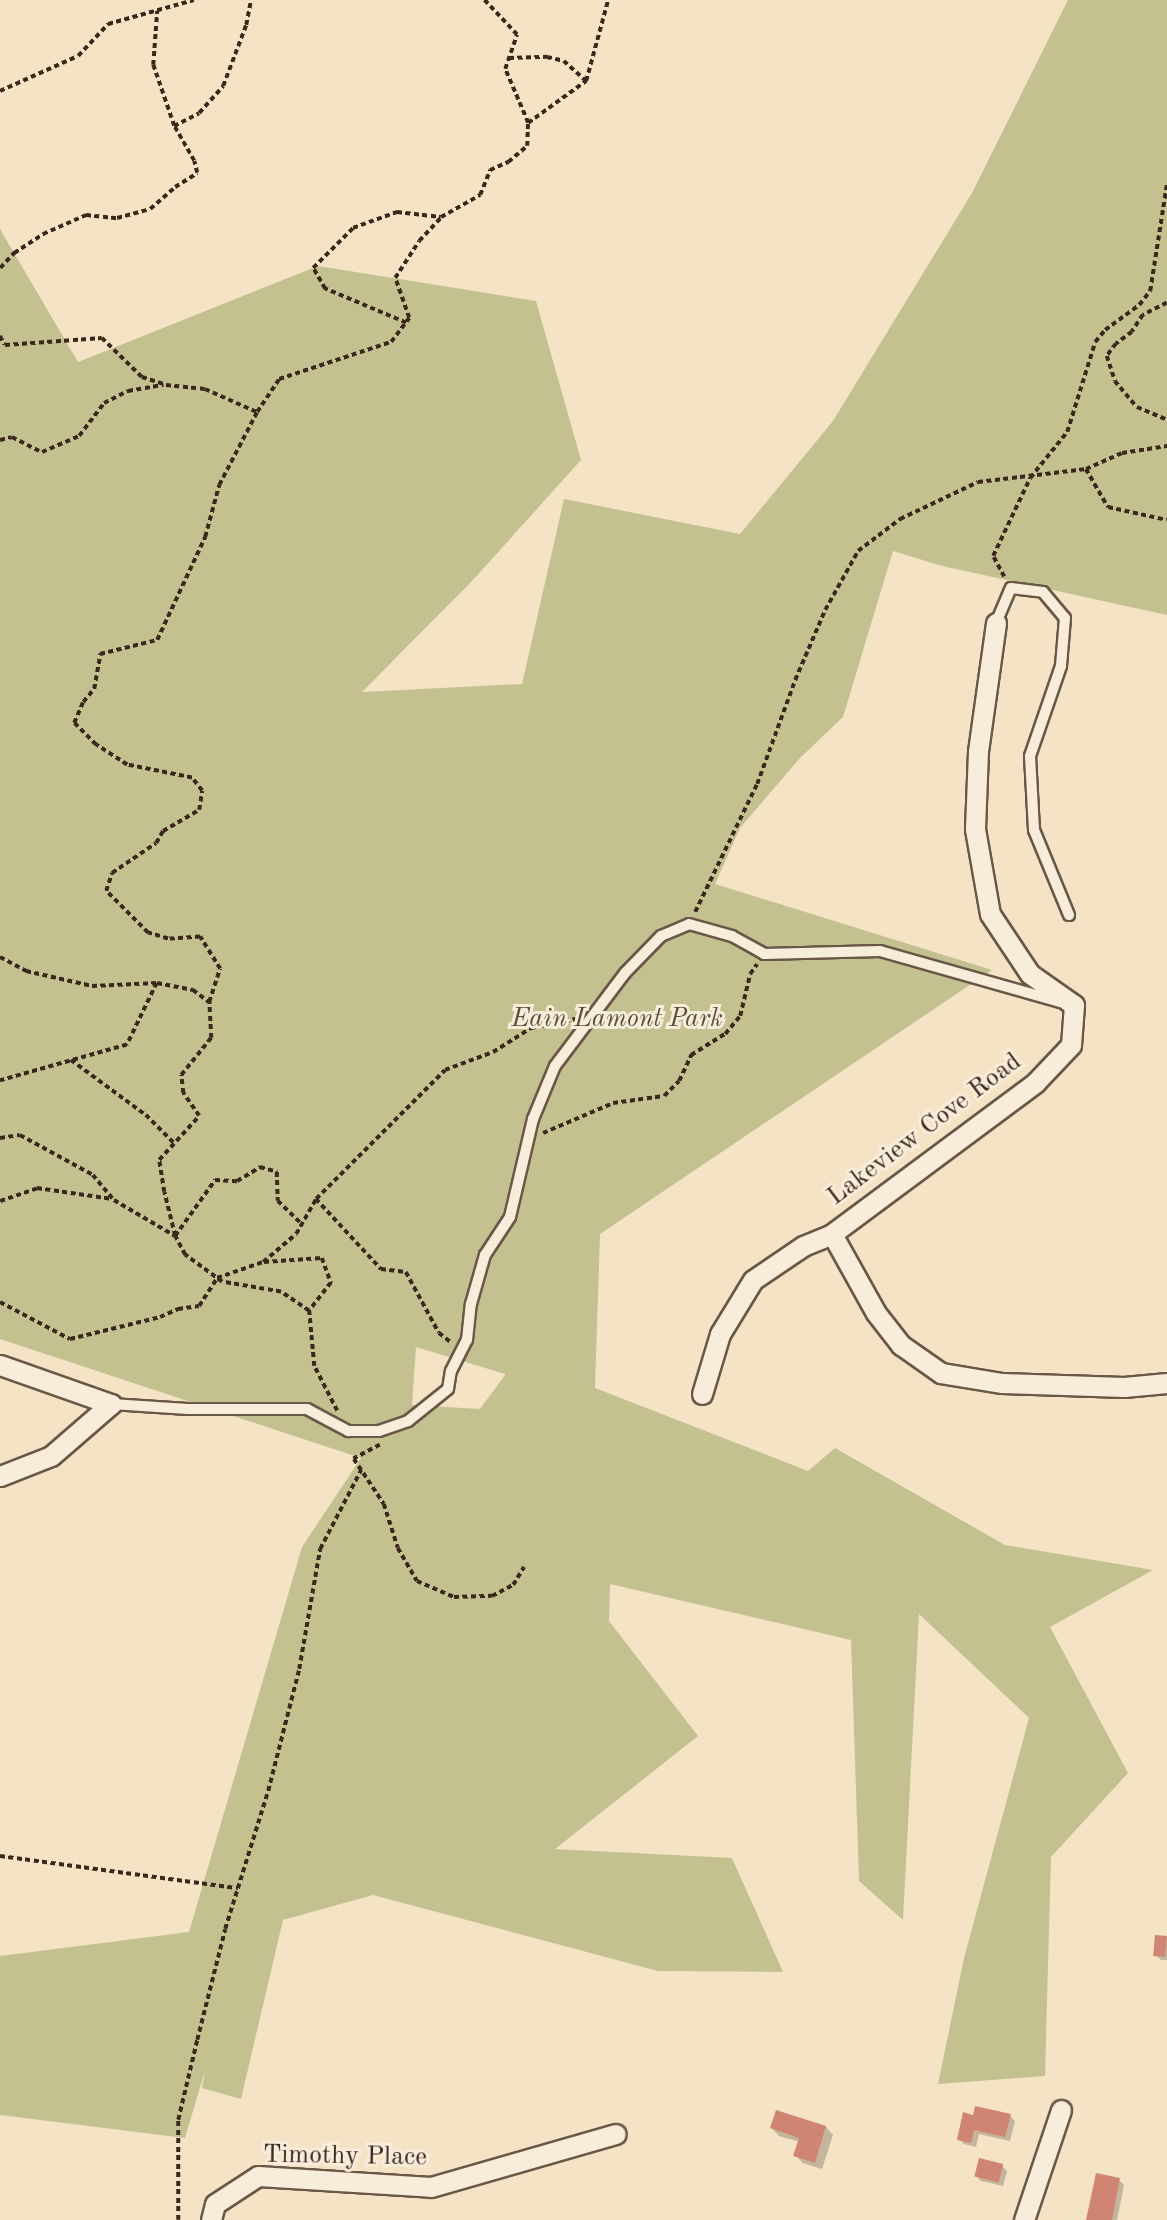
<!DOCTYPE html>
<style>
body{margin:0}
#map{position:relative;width:1167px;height:2220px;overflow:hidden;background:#f5e3c6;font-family:"Old Standard TT",serif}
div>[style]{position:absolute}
.green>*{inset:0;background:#c4c190}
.shadow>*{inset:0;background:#0003}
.building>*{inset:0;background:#cf8572;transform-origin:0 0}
.path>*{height:3.5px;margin-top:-1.75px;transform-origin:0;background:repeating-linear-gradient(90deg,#3b281d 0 5px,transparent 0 8.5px)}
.roads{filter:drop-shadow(2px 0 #6a5747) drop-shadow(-2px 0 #6a5747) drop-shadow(0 2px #6a5747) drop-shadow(0 -2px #6a5747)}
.service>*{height:10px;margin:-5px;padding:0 5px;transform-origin:5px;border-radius:5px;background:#f8edda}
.minor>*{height:19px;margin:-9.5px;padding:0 9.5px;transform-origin:9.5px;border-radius:9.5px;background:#f8edda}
span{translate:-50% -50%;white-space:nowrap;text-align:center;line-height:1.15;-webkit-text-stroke:6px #f8edda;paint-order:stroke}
.park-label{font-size:26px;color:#5d4e3a;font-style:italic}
.street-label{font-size:26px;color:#3b281d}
</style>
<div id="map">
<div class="green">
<i style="clip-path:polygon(evenodd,1068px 0,1167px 0,1167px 615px,942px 566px,893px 551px,843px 717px,800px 758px,740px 828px,715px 884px,992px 970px,600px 1234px,595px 1388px,808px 1471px,835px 1448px,1005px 1545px,1153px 1570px,1050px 1627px,1128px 1773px,1051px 1857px,1045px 2076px,938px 2084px,964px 1958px,1029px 1718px,919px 1614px,903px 1920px,859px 1881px,851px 1640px,610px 1584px,609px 1621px,698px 1736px,555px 1849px,732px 1858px,783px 1972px,658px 1971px,373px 1895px,283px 1920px,241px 2099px,202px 2088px,205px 2071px,185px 2138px,0 2115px,0 1956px,189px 1932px,302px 1547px,361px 1458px,0 1339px,0 229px,78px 362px,318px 266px,536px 301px,581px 460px,473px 580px,362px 692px,522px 684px,564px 499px,740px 534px,833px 421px,972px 193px,1068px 0,416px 1347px,505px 1374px,505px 1375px,480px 1409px,412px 1405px,416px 1347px)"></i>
</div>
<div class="shadow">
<i style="clip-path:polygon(1167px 1937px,1167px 1960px,1161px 1960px,1156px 1955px)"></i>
<i style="clip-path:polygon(1010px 2116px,1015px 2121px,1010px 2141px,979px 2134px,976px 2147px,964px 2144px,959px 2139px,974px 2117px)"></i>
<i style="clip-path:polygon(826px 2127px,833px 2135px,822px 2169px,803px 2163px,795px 2155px,800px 2142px,779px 2136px,772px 2128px)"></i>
<i style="clip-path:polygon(1002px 2166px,1007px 2171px,1003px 2186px,981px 2181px,976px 2176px)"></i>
<i style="clip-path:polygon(1119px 2180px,1124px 2185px,1117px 2220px,1088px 2220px)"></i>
</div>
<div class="building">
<i style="left:1155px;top:1935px;width:12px;height:21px;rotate:5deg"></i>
<i style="clip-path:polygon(975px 2106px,1011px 2114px,1005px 2137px,974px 2130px,971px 2143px,957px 2140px,963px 2112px,973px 2115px)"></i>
<i style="clip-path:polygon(776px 2110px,826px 2126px,815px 2163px,793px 2156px,799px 2138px,770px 2128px)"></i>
<i style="left:979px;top:2158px;width:25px;height:19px;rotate:14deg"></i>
<i style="clip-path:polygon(1096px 2173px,1120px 2178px,1112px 2220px,1086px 2220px)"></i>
</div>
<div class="path">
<i style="left:509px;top:58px;width:38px;rotate:-2deg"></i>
<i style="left:547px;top:57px;width:17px;rotate:13deg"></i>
<i style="left:564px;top:61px;width:30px;rotate:42deg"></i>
<i style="left:0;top:91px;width:85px;rotate:-24.2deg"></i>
<i style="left:78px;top:56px;width:44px;rotate:-46.8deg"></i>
<i style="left:108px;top:24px;width:89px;rotate:-15.6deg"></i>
<i style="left:528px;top:123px;width:72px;rotate:-35.9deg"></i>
<i style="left:586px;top:81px;width:84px;rotate:-74.8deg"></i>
<i style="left:174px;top:126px;width:28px;rotate:-27deg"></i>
<i style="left:199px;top:113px;width:36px;rotate:-48deg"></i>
<i style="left:223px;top:86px;width:65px;rotate:-69.3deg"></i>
<i style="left:246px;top:25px;width:25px;rotate:-79deg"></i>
<i style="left:0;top:268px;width:21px;rotate:-47deg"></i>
<i style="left:14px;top:253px;width:35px;rotate:-33deg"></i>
<i style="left:43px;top:234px;width:47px;rotate:-23.8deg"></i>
<i style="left:86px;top:215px;width:31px;rotate:6deg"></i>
<i style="left:117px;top:218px;width:34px;rotate:-15deg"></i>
<i style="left:150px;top:209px;width:33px;rotate:-41deg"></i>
<i style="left:175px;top:187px;width:26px;rotate:-32deg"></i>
<i style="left:197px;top:173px;width:12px;rotate:-104deg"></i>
<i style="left:194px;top:161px;width:40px;rotate:-119.7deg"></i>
<i style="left:174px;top:126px;width:65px;rotate:-109deg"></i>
<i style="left:153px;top:65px;width:54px;rotate:-85.8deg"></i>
<i style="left:1167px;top:303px;width:27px;rotate:153deg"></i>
<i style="left:1143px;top:315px;width:20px;rotate:123deg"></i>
<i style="left:1132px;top:332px;width:20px;rotate:143deg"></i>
<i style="left:1116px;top:344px;width:15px;rotate:127deg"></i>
<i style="left:1107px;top:356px;width:26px;rotate:72deg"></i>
<i style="left:1115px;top:381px;width:34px;rotate:50deg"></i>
<i style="left:1137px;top:407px;width:33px;rotate:23deg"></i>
<i style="left:406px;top:323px;width:88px;rotate:-157.2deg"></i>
<i style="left:325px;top:289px;width:24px;rotate:-120deg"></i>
<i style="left:313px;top:268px;width:57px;rotate:-45deg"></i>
<i style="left:353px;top:228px;width:47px;rotate:-20deg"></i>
<i style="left:397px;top:212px;width:44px;rotate:6.5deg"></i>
<i style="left:0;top:336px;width:10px;rotate:61deg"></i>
<i style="left:5px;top:345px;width:97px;rotate:-4.1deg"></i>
<i style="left:102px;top:338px;width:56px;rotate:44.3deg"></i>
<i style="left:142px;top:377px;width:25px;rotate:18deg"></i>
<i style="left:166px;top:385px;width:39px;rotate:6deg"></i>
<i style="left:205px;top:389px;width:57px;rotate:23.9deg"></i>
<i style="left:0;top:440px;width:12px;rotate:-14deg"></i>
<i style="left:12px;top:437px;width:34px;rotate:27deg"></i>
<i style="left:42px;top:452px;width:40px;rotate:-23.4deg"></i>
<i style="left:79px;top:436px;width:41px;rotate:-52.9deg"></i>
<i style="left:104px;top:403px;width:27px;rotate:-27deg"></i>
<i style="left:128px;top:391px;width:36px;rotate:-10deg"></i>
<i style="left:1086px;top:469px;width:44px;rotate:59.9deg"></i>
<i style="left:1108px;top:507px;width:60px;rotate:12.4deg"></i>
<i style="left:1004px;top:577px;width:24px;rotate:-118deg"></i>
<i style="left:993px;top:556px;width:86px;rotate:-64.6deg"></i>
<i style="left:1030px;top:478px;width:59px;rotate:-51.2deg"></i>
<i style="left:1067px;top:432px;width:94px;rotate:-72.7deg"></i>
<i style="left:1095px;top:342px;width:16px;rotate:-50deg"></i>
<i style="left:1105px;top:330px;width:42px;rotate:-36.3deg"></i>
<i style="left:1139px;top:305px;width:18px;rotate:-52deg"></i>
<i style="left:1150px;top:291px;width:109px;rotate:-81.1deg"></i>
<i style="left:695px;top:912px;width:142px;rotate:-64.2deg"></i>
<i style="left:757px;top:784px;width:111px;rotate:-69.9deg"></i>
<i style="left:795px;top:680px;width:76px;rotate:-66.8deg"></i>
<i style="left:825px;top:610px;width:68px;rotate:-60.8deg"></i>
<i style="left:858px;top:551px;width:53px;rotate:-37.3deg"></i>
<i style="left:900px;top:519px;width:86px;rotate:-25.4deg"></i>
<i style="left:978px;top:482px;width:109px;rotate:-6.9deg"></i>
<i style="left:1086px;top:469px;width:39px;rotate:-24deg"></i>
<i style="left:1122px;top:453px;width:46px;rotate:-8.8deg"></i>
<i style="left:0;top:957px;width:30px;rotate:28deg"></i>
<i style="left:26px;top:971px;width:68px;rotate:12.8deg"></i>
<i style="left:92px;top:986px;width:65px;rotate:-2.6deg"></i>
<i style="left:157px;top:983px;width:69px;rotate:115.8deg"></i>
<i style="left:127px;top:1045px;width:132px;rotate:164.2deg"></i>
<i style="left:157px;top:983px;width:37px;rotate:11deg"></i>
<i style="left:193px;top:990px;width:20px;rotate:37deg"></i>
<i style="left:71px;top:1060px;width:93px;rotate:36.3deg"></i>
<i style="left:146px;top:1115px;width:41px;rotate:45deg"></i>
<i style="left:543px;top:1133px;width:76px;rotate:-23.2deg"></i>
<i style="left:613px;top:1103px;width:51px;rotate:-7.8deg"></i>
<i style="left:664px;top:1096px;width:21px;rotate:-45deg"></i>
<i style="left:679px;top:1081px;width:29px;rotate:-65deg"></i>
<i style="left:691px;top:1055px;width:40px;rotate:-32deg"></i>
<i style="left:725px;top:1034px;width:23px;rotate:-50deg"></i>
<i style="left:740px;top:1016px;width:43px;rotate:-76.6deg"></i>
<i style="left:750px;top:974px;width:12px;rotate:-55deg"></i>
<i style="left:0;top:1138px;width:20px;rotate:-9deg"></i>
<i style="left:20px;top:1135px;width:83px;rotate:28.7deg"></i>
<i style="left:93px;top:1175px;width:33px;rotate:50deg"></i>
<i style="left:114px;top:1200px;width:71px;rotate:30.5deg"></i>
<i style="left:175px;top:1236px;width:69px;rotate:-54.5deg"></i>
<i style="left:215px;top:1180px;width:22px;rotate:3deg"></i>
<i style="left:237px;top:1181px;width:27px;rotate:-31deg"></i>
<i style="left:260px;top:1167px;width:18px;rotate:16deg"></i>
<i style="left:277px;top:1172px;width:29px;rotate:88deg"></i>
<i style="left:278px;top:1201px;width:33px;rotate:44deg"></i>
<i style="left:316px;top:1199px;width:182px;rotate:-45deg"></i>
<i style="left:445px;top:1070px;width:51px;rotate:-20.6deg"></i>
<i style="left:493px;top:1052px;width:45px;rotate:-32.3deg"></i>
<i style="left:531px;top:1028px;width:45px;rotate:-11.6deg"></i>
<i style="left:0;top:1201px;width:39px;rotate:-19deg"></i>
<i style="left:37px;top:1188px;width:76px;rotate:8.3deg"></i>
<i style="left:264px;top:1262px;width:58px;rotate:-3.9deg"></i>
<i style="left:322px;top:1258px;width:27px;rotate:70deg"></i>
<i style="left:331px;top:1283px;width:36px;rotate:128deg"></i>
<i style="left:0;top:1302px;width:79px;rotate:27.9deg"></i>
<i style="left:70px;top:1339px;width:93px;rotate:-13.7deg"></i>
<i style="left:160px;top:1317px;width:20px;rotate:-24deg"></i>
<i style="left:178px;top:1309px;width:21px;rotate:-8deg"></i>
<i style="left:199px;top:1306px;width:33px;rotate:-57deg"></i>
<i style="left:217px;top:1278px;width:49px;rotate:-19.2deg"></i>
<i style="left:263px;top:1262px;width:43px;rotate:-40.3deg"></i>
<i style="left:296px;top:1234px;width:40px;rotate:-60.3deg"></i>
<i style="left:316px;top:1199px;width:96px;rotate:47.1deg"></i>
<i style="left:381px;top:1269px;width:25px;rotate:7deg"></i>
<i style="left:406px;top:1272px;width:69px;rotate:61.6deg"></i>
<i style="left:439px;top:1333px;width:16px;rotate:38deg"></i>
<i style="left:337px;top:1411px;width:51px;rotate:-117.1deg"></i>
<i style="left:314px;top:1366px;width:55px;rotate:-95.2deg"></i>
<i style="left:309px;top:1311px;width:34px;rotate:-146deg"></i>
<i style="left:281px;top:1292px;width:60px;rotate:-170.4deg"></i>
<i style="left:222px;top:1282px;width:46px;rotate:-143.9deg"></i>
<i style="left:185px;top:1255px;width:21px;rotate:-118deg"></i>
<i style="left:175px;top:1236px;width:45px;rotate:-104deg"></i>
<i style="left:164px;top:1192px;width:32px;rotate:-99deg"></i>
<i style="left:159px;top:1160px;width:59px;rotate:-47.7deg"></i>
<i style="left:199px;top:1116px;width:28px;rotate:-125deg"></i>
<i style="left:183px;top:1093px;width:18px;rotate:-96deg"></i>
<i style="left:181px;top:1075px;width:48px;rotate:-51deg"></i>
<i style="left:211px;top:1038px;width:36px;rotate:-93deg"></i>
<i style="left:209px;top:1002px;width:35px;rotate:-72deg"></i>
<i style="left:220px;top:969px;width:38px;rotate:-122deg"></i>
<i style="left:200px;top:937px;width:32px;rotate:176deg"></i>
<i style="left:168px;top:939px;width:21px;rotate:-163deg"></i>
<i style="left:148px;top:933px;width:59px;rotate:-135deg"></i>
<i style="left:106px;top:891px;width:19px;rotate:-72deg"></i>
<i style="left:112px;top:873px;width:53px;rotate:-34.3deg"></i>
<i style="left:156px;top:843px;width:14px;rotate:-60deg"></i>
<i style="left:163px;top:831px;width:42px;rotate:-30.3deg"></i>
<i style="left:199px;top:810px;width:19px;rotate:-81deg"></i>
<i style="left:202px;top:791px;width:16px;rotate:-128deg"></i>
<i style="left:192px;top:778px;width:66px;rotate:-168.7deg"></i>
<i style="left:127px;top:765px;width:37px;rotate:-147deg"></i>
<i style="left:96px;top:745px;width:31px;rotate:-135deg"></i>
<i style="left:74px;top:723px;width:23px;rotate:-67deg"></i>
<i style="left:83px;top:702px;width:17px;rotate:-50deg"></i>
<i style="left:94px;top:689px;width:36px;rotate:-80deg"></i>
<i style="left:100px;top:654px;width:59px;rotate:-13.8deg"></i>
<i style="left:157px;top:640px;width:114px;rotate:-65deg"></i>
<i style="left:205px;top:537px;width:54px;rotate:-74.9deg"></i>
<i style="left:219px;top:485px;width:82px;rotate:-62.5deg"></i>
<i style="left:257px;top:412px;width:40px;rotate:-56deg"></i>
<i style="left:279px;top:379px;width:118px;rotate:-18.3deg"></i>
<i style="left:391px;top:342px;width:30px;rotate:-53deg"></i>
<i style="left:409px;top:318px;width:42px;rotate:-109.3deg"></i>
<i style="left:395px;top:278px;width:44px;rotate:-57deg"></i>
<i style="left:419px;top:241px;width:33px;rotate:-47deg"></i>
<i style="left:441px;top:217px;width:45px;rotate:-29.4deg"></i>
<i style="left:480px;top:195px;width:27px;rotate:-68deg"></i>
<i style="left:490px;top:170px;width:20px;rotate:-24deg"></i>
<i style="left:508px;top:162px;width:25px;rotate:-40deg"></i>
<i style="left:527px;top:146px;width:23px;rotate:-88deg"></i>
<i style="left:528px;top:123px;width:59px;rotate:-113.1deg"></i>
<i style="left:505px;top:69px;width:36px;rotate:-71deg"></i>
<i style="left:517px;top:35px;width:48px;rotate:-133.3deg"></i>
<i style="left:380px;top:1445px;width:30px;rotate:152deg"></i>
<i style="left:354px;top:1459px;width:54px;rotate:56.3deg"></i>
<i style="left:384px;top:1504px;width:46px;rotate:72.3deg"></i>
<i style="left:398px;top:1548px;width:38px;rotate:60deg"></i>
<i style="left:417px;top:1581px;width:40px;rotate:23.4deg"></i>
<i style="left:454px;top:1597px;width:38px;rotate:-2deg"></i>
<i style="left:492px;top:1596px;width:24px;rotate:-28deg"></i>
<i style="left:513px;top:1585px;width:21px;rotate:-59deg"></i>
<i style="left:0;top:1856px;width:240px;rotate:7.7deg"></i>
<i style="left:178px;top:2220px;width:100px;rotate:-90deg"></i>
<i style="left:178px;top:2120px;width:82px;rotate:-76.6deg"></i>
<i style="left:197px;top:2040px;width:114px;rotate:-75.8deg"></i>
<i style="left:225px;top:1929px;width:145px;rotate:-72.7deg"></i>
<i style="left:268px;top:1791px;width:126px;rotate:-75.7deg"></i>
<i style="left:299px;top:1669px;width:122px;rotate:-80.1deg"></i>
<i style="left:320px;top:1549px;width:89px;rotate:-62.6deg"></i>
</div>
<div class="roads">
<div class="service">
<i style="left:996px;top:623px;width:38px;rotate:-67deg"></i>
<i style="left:1011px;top:588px;width:32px;rotate:7deg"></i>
<i style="left:1043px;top:592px;width:34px;rotate:50deg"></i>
<i style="left:1065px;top:618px;width:48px;rotate:94.8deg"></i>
<i style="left:1061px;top:666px;width:95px;rotate:109deg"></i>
<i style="left:1030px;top:756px;width:74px;rotate:86.9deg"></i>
<i style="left:1034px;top:830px;width:92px;rotate:67.6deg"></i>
<i style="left:111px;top:1404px;width:77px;rotate:3.7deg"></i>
<i style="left:188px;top:1409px;width:119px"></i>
<i style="left:307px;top:1409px;width:47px;rotate:28.2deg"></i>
<i style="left:348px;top:1431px;width:31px"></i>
<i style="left:379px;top:1431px;width:31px;rotate:-19deg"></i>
<i style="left:408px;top:1421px;width:51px;rotate:-38.7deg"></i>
<i style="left:448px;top:1389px;width:18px;rotate:-81deg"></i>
<i style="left:451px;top:1371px;width:35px;rotate:-63deg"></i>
<i style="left:467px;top:1340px;width:36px;rotate:-84deg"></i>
<i style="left:471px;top:1304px;width:51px;rotate:-74.1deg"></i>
<i style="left:485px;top:1255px;width:45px;rotate:-56.7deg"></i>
<i style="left:510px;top:1217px;width:101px;rotate:-76.8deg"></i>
<i style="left:533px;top:1119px;width:57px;rotate:-67.5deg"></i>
<i style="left:555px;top:1066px;width:116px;rotate:-53deg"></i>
<i style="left:625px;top:973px;width:52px;rotate:-45.8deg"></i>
<i style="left:661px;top:936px;width:30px;rotate:-23deg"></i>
<i style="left:689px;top:924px;width:45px;rotate:15.6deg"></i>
<i style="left:732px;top:936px;width:37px;rotate:29deg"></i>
<i style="left:764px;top:954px;width:116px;rotate:-1.5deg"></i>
<i style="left:880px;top:951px;width:187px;rotate:15.8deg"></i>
</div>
<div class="minor">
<i style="left:996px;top:623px;width:129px;rotate:98deg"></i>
<i style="left:978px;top:751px;width:78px;rotate:92.2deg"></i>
<i style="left:975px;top:829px;width:86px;rotate:80deg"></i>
<i style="left:990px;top:914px;width:72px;rotate:56.3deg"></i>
<i style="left:1030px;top:974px;width:54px;rotate:35.2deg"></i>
<i style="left:1074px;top:1005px;width:40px;rotate:94.3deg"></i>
<i style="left:1071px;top:1045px;width:52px;rotate:133.5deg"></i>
<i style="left:1035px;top:1083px;width:253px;rotate:143.4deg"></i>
<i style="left:832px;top:1234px;width:90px;rotate:60.9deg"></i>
<i style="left:876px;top:1313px;width:41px;rotate:52deg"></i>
<i style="left:901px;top:1345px;width:49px;rotate:35deg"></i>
<i style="left:941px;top:1373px;width:62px;rotate:9.3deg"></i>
<i style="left:1002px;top:1383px;width:122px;rotate:1.9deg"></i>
<i style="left:1124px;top:1387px;width:43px;rotate:-5.3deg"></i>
<i style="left:0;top:1365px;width:118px;rotate:19.4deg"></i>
<i style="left:111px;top:1404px;width:79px;rotate:139.1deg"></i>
<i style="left:51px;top:1456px;width:55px;rotate:158.6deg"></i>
<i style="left:702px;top:1394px;width:63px;rotate:-73.3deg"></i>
<i style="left:720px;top:1334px;width:63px;rotate:-58.6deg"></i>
<i style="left:753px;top:1280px;width:60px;rotate:-34.2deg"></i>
<i style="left:803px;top:1246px;width:31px;rotate:-22deg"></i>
<i style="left:211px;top:2220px;width:16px;rotate:-76deg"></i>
<i style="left:215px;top:2204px;width:51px;rotate:-33.1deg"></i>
<i style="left:258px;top:2176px;width:173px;rotate:3.6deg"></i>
<i style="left:431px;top:2187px;width:192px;rotate:-16deg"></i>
<i style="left:1024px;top:2220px;width:116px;rotate:-71.4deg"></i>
</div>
</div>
<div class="park-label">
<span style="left:617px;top:1020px">Eain Lamont Park</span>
</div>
<div class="street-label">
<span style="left:925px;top:1130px;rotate:-37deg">Lakeview Cove Road</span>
<span style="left:345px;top:2157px;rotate:1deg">Timothy Place</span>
</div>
</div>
